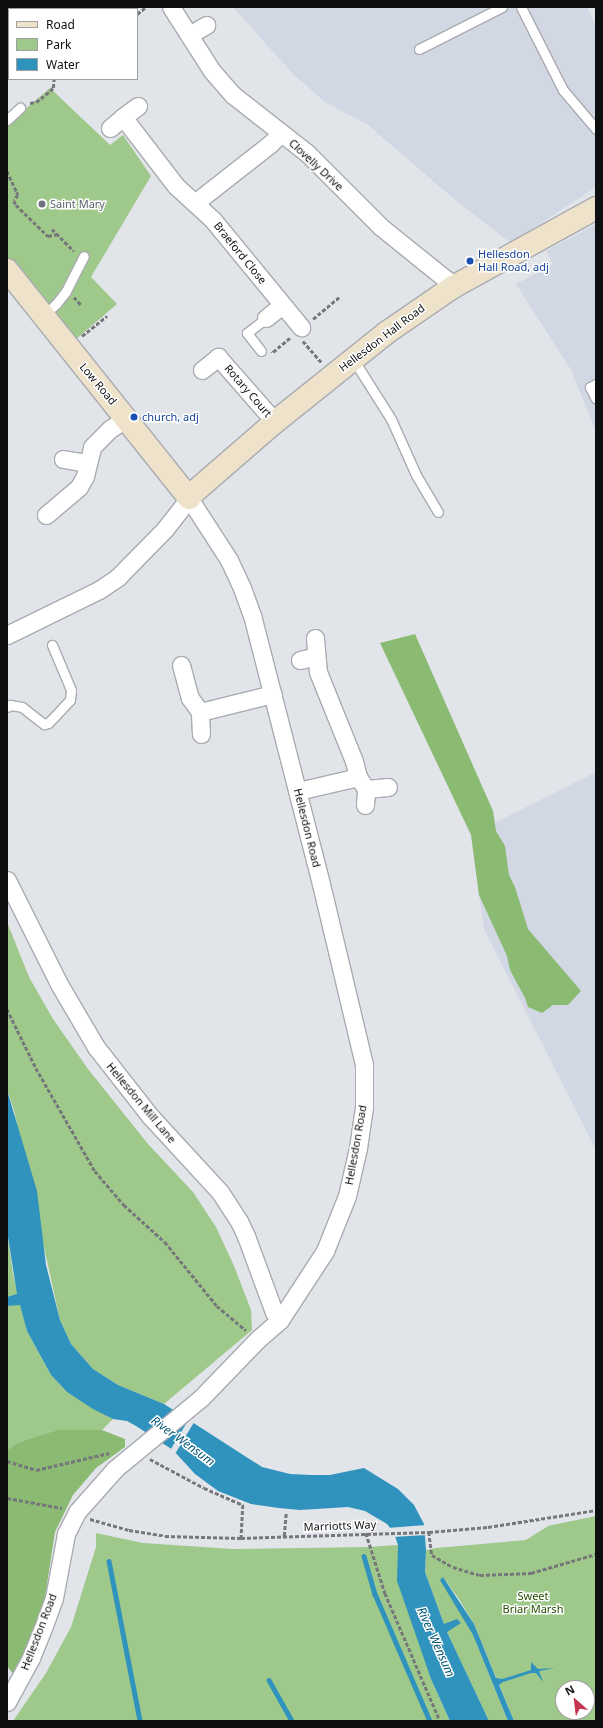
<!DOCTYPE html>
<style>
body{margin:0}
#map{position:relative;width:603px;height:1728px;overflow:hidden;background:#e1e4e9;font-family:"Noto Sans",sans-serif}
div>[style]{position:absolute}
.built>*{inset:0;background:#d1d7e3}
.green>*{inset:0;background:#9fc98a}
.forest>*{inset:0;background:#8bba73}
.water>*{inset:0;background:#3093bd}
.pier>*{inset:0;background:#e1e4e9;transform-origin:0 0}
.stream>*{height:4.5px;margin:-2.25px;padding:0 2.25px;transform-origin:2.25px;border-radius:2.25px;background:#3093bd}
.path>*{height:2.5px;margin-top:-1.25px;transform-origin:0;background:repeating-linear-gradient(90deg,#75777a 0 4px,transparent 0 6px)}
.roads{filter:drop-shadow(1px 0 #a9abb0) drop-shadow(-1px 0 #a9abb0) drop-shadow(0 1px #a9abb0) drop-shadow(0 -1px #a9abb0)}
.lane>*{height:9px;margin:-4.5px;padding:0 4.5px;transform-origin:4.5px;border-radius:4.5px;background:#fff}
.street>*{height:17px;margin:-8.5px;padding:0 8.5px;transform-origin:8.5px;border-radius:8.5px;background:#fff}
.secondary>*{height:22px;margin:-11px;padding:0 11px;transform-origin:11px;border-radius:11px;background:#eee3ca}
.dots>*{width:11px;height:11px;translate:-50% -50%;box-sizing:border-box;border:2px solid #fff;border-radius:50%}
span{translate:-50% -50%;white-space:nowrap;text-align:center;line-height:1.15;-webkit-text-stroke:3px #fff;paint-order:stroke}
.street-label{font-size:11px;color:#0e0f10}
.worship-label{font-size:11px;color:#5b616d}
.left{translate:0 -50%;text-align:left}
.transit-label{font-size:11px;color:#164399}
.park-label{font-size:11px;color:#244e01}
.water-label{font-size:12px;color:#015371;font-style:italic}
.frame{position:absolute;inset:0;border:8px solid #0e0f10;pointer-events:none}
.legend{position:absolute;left:8px;top:8px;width:130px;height:72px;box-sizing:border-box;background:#fff;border:1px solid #9f9f9f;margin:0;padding:5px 7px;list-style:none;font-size:12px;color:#0e0f10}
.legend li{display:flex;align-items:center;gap:8px;height:20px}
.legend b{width:20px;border:1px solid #9f9f9f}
.north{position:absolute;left:555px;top:1680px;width:40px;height:40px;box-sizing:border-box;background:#fff;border:1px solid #9f9f9f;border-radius:50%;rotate:332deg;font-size:11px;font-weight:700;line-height:16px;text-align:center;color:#0e0f10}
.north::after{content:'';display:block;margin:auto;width:14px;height:18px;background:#c43450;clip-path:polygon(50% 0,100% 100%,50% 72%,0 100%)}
</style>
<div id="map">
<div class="built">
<i style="clip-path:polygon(233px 7px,587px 7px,596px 26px,596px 187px,511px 243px,454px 199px,368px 125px,325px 102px,294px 75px)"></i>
<i style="clip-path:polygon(596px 224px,596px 432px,571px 370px,516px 284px,553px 264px,546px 251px)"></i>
<i style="clip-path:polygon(596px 772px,596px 1150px,484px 929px,471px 835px)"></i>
</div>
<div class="green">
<i style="clip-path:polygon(7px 7px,91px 7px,93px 9px,9px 9px,9px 41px,7px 38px)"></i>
<i style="clip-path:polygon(50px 88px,110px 145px,123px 135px,151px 176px,91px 277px,117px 304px,75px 340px,7px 256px,7px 125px)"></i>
<i style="clip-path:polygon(7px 922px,29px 977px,53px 1019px,88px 1069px,148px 1144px,193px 1192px,216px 1227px,234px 1266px,251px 1310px,252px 1330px,164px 1404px,118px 1385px,93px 1369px,71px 1344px,60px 1320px,14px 1110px,7px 1090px)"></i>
<i style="clip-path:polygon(7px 1231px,13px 1274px,27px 1331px,51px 1375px,67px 1392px,113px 1419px,102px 1430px,57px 1430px,19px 1442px,7px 1450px)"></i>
<i style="clip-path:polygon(evenodd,596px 1516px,596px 1721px,514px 1721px,474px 1624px,459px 1599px,443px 1577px,473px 1635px,508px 1721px,489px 1721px,447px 1632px,425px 1572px,426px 1550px,436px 1548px,526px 1540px,548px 1526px,596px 1516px,563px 1688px,587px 1688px,587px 1712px,563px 1712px,563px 1688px)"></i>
<i style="clip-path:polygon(96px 1533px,143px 1543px,233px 1549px,367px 1547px,398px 1545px,399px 1556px,431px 1679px,450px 1721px,13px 1721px,46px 1673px,71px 1627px,96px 1547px)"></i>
</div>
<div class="forest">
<i style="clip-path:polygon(415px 634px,493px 811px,496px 831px,505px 846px,509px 875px,515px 887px,528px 929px,581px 991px,568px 1005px,553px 1005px,542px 1013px,528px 1007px,525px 998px,510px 970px,507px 956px,479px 895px,471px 835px,380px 643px)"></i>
<i style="clip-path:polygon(57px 1430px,102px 1430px,125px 1439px,125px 1447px,96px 1468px,73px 1495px,55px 1532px,43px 1610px,14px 1675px,7px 1666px,7px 1450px,19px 1442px)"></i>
</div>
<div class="water">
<i style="clip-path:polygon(7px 1090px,37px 1191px,46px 1265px,60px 1320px,71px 1344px,93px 1369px,118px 1385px,164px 1404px,262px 1467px,290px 1474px,311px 1475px,330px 1475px,364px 1468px,398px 1489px,414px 1505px,424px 1524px,426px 1550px,425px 1572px,444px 1624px,457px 1619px,461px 1623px,447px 1632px,489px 1721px,450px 1721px,431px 1679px,397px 1581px,398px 1545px,394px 1533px,387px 1524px,365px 1511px,348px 1507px,300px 1510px,279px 1508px,251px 1504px,218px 1491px,195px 1474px,173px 1450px,136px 1426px,127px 1421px,113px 1419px,93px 1409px,67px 1392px,51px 1375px,27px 1331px,20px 1305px,7px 1306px,7px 1297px,17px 1294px,7px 1231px)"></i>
<i style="clip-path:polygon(443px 1577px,474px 1624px,496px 1678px,502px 1679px,531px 1670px,531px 1662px,538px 1669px,555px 1668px,539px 1671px,543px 1682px,536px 1673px,531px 1673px,503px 1682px,499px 1685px,514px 1721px,508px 1721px,473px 1635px,440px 1580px)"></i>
</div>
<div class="pier">
<i style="left:189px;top:1419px;width:6px;height:38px;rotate:31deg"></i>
<i style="clip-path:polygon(426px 1525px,427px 1535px,393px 1537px,387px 1528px)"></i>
</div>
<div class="stream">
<i style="left:364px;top:1556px;width:40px;rotate:74deg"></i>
<i style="left:375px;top:1594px;width:138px;rotate:66.6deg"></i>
<i style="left:109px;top:1561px;width:163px;rotate:79deg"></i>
<i style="left:269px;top:1680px;width:47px;rotate:60.7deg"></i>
</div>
<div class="path">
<i style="left:137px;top:14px;width:11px;rotate:-38deg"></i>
<i style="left:30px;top:103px;width:6px;rotate:-9deg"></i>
<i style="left:36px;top:102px;width:18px;rotate:-38deg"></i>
<i style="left:50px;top:91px;width:4px;rotate:-45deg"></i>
<i style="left:53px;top:88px;width:9px;rotate:-84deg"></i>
<i style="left:7px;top:171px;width:23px;rotate:65deg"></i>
<i style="left:17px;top:192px;width:3px;rotate:72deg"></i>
<i style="left:18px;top:195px;width:7px;rotate:124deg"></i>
<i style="left:14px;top:201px;width:4px;rotate:63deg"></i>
<i style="left:16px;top:205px;width:45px;rotate:44.1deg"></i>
<i style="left:48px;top:236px;width:10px;rotate:-11deg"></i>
<i style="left:52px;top:229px;width:31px;rotate:45deg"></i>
<i style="left:74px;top:297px;width:12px;rotate:48deg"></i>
<i style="left:313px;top:319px;width:34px;rotate:-40deg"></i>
<i style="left:82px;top:336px;width:32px;rotate:-39deg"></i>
<i style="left:303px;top:341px;width:29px;rotate:49deg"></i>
<i style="left:272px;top:351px;width:1px;rotate:45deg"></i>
<i style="left:273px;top:352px;width:23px;rotate:-40deg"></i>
<i style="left:146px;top:416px;width:17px;rotate:3deg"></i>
<i style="left:7px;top:1009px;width:66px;rotate:63.8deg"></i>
<i style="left:36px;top:1068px;width:119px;rotate:60.2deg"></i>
<i style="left:95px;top:1171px;width:45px;rotate:49.5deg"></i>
<i style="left:124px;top:1205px;width:55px;rotate:42.1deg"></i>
<i style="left:165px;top:1242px;width:82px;rotate:50.9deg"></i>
<i style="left:217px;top:1306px;width:38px;rotate:40deg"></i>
<i style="left:150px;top:1459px;width:61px;rotate:28.2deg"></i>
<i style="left:204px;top:1488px;width:43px;rotate:23.6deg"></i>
<i style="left:243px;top:1505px;width:33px;rotate:93deg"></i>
<i style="left:7px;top:1461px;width:30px;rotate:17deg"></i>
<i style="left:36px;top:1470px;width:75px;rotate:-13.1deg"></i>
<i style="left:7px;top:1498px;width:56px;rotate:10.3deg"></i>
<i style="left:90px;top:1519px;width:41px;rotate:15.8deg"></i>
<i style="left:129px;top:1530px;width:36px;rotate:9deg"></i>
<i style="left:165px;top:1536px;width:76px;rotate:1.5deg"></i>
<i style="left:241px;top:1538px;width:188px;rotate:-1.8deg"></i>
<i style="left:429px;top:1532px;width:59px;rotate:-4.8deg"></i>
<i style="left:488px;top:1527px;width:109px;rotate:-8.9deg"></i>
<i style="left:429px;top:1532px;width:23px;rotate:83deg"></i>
<i style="left:432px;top:1555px;width:24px;rotate:30deg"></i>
<i style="left:453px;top:1567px;width:28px;rotate:17deg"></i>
<i style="left:480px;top:1575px;width:51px;rotate:-2.2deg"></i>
<i style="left:531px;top:1573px;width:68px;rotate:-16.3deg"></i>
<i style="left:366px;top:1533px;width:63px;rotate:72.4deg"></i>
<i style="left:385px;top:1593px;width:139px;rotate:66.7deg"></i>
<i style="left:371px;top:1533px;width:6px;rotate:-81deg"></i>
<i style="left:372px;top:1527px;width:6px;rotate:-39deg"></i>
<i style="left:284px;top:1536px;width:24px;rotate:-85deg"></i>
</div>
<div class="roads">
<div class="lane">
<i style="left:521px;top:7px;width:93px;rotate:63.2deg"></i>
<i style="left:563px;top:90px;width:51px;rotate:49.8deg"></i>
<i style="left:419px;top:49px;width:93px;rotate:-26.8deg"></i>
<i style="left:7px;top:120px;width:18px;rotate:-43deg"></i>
<i style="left:43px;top:316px;width:18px;rotate:-43deg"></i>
<i style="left:56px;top:304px;width:16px;rotate:-52deg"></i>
<i style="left:66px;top:291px;width:39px;rotate:-63deg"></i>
<i style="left:261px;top:351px;width:23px;rotate:-128deg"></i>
<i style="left:247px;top:333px;width:24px;rotate:-38deg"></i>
<i style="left:353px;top:359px;width:71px;rotate:57.7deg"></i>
<i style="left:391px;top:419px;width:61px;rotate:65.9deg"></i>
<i style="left:416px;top:475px;width:43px;rotate:59.3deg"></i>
<i style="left:596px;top:384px;width:7px;rotate:153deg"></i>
<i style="left:590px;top:387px;width:13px;rotate:63deg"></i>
<i style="left:7px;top:707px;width:4px;rotate:-34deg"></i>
<i style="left:10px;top:705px;width:12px;rotate:9deg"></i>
<i style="left:22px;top:707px;width:28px;rotate:38deg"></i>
<i style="left:44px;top:724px;width:4px;rotate:-14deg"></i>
<i style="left:48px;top:723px;width:8px;rotate:-45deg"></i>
<i style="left:54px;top:717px;width:23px;rotate:-47deg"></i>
<i style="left:70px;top:700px;width:10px;rotate:-84deg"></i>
<i style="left:71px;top:690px;width:49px;rotate:-112.9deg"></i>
</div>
<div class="street">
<i style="left:171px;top:7px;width:76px;rotate:57.4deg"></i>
<i style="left:212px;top:71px;width:32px;rotate:49deg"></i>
<i style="left:233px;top:95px;width:94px;rotate:38.1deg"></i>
<i style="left:307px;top:153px;width:105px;rotate:45deg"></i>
<i style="left:381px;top:227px;width:85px;rotate:38.8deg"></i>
<i style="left:447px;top:280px;width:9px;rotate:49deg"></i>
<i style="left:189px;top:35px;width:20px;rotate:-30deg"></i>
<i style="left:138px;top:106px;width:19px;rotate:144deg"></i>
<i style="left:123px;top:117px;width:87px;rotate:52.5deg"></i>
<i style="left:176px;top:186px;width:50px;rotate:42.6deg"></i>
<i style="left:213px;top:220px;width:139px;rotate:50.6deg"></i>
<i style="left:110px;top:128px;width:17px;rotate:-40deg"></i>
<i style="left:196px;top:202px;width:94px;rotate:-38.1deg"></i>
<i style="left:270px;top:144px;width:16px;rotate:-45deg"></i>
<i style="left:266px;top:318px;width:21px;rotate:-39deg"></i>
<i style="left:202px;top:370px;width:21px;rotate:-39deg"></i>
<i style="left:218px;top:357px;width:86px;rotate:48.8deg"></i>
<i style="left:63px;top:459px;width:23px;rotate:10deg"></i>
<i style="left:46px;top:515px;width:43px;rotate:-40.3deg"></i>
<i style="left:79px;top:487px;width:13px;rotate:-61deg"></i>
<i style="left:85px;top:476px;width:30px;rotate:-76deg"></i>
<i style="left:92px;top:447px;width:25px;rotate:-45deg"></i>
<i style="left:110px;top:429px;width:20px;rotate:-33deg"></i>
<i style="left:7px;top:635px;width:102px;rotate:-26.1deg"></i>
<i style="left:99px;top:590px;width:23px;rotate:-34deg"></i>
<i style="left:118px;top:577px;width:67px;rotate:-45.6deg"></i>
<i style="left:165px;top:529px;width:39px;rotate:-52deg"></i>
<i style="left:189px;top:498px;width:74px;rotate:57.2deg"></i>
<i style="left:229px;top:560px;width:31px;rotate:65deg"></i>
<i style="left:242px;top:588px;width:29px;rotate:70deg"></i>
<i style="left:252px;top:615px;width:278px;rotate:75.6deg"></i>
<i style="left:321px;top:884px;width:185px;rotate:76.6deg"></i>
<i style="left:364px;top:1064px;width:43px;rotate:90deg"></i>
<i style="left:364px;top:1107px;width:41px;rotate:98.3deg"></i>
<i style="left:358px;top:1148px;width:49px;rotate:102.9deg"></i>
<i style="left:347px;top:1196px;width:59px;rotate:111.8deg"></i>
<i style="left:325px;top:1251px;width:82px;rotate:123.1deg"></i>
<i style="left:280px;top:1320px;width:29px;rotate:139deg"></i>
<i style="left:258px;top:1339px;width:82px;rotate:134deg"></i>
<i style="left:201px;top:1398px;width:112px;rotate:140.5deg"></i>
<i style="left:115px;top:1469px;width:57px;rotate:131.5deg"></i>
<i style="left:77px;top:1512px;width:25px;rotate:117deg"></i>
<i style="left:66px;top:1534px;width:65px;rotate:100.6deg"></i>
<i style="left:54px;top:1598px;width:32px;rotate:110deg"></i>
<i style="left:43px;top:1628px;width:32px;rotate:112deg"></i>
<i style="left:31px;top:1658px;width:50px;rotate:118.6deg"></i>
<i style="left:315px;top:638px;width:34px;rotate:85deg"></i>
<i style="left:318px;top:672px;width:96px;rotate:68deg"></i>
<i style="left:354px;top:761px;width:16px;rotate:76deg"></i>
<i style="left:358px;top:777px;width:14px;rotate:56deg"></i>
<i style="left:366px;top:789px;width:22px;rotate:-5deg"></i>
<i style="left:300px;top:660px;width:16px;rotate:-14deg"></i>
<i style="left:181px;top:665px;width:34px;rotate:75deg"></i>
<i style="left:190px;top:698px;width:17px;rotate:54deg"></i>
<i style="left:201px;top:734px;width:22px;rotate:-93deg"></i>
<i style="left:200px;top:712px;width:75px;rotate:-13.9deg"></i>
<i style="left:298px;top:791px;width:62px;rotate:-13.1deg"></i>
<i style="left:365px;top:805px;width:16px;rotate:-86deg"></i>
<i style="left:7px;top:880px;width:116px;rotate:63.4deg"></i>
<i style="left:59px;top:984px;width:73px;rotate:59.6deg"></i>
<i style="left:96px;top:1047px;width:88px;rotate:52deg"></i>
<i style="left:150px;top:1116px;width:103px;rotate:47.4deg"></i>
<i style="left:220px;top:1192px;width:35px;rotate:57deg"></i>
<i style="left:239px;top:1221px;width:17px;rotate:65deg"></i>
<i style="left:246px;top:1236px;width:81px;rotate:69.8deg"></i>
<i style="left:274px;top:1312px;width:10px;rotate:53deg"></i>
</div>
<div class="secondary">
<i style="left:7px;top:270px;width:292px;rotate:51.4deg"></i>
<i style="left:189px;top:498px;width:6px;rotate:-51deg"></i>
<i style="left:193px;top:493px;width:108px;rotate:-40.9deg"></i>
<i style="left:275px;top:422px;width:142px;rotate:-38.7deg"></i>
<i style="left:386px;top:333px;width:81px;rotate:-34.5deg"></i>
<i style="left:453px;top:287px;width:163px;rotate:-28.9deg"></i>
</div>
</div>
<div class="dots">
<i style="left:42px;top:204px;background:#6b7280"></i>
<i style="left:470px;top:261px;background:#1a4fb4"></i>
<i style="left:134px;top:417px;background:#1a4fb4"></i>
</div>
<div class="street-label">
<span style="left:316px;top:165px;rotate:43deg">Clovelly Drive</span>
<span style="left:240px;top:253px;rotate:51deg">Braeford Close</span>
<span style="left:382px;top:338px;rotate:-37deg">Hellesdon Hall Road</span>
<span style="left:98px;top:384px;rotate:50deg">Low Road</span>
<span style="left:248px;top:391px;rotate:49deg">Rotary Court</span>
<span style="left:307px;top:828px;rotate:76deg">Hellesdon Road</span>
<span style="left:141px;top:1103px;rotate:50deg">Hellesdon Mill Lane</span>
<span style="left:356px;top:1145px;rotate:-80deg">Hellesdon Road</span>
<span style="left:340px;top:1526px;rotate:-2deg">Marriotts Way</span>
<span style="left:39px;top:1632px;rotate:-69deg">Hellesdon Road</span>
</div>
<div class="worship-label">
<span class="left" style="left:50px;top:204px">Saint Mary</span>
</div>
<div class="transit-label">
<span class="left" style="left:478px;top:261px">Hellesdon<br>Hall Road, adj</span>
<span class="left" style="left:142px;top:417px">church, adj</span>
</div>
<div class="park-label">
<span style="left:533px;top:1603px">Sweet<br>Briar Marsh</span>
</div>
<div class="water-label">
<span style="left:183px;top:1441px;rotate:36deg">River Wensum</span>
<span style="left:436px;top:1642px;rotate:66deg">River Wensum</span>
</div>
<div class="frame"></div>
<ul class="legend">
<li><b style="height:5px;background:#eee3ca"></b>Road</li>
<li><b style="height:11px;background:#9fc98a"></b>Park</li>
<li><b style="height:11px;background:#3093bd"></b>Water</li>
</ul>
<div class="north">N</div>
</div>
